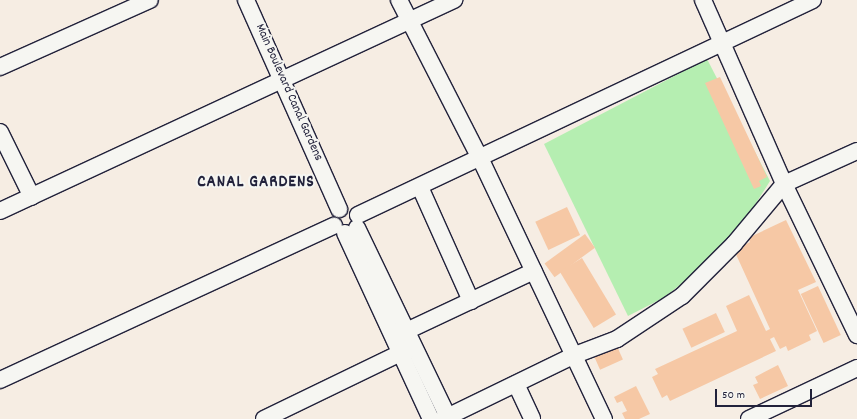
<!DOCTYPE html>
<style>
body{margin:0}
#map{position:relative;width:857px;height:419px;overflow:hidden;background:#f6ede3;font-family:Dekko,sans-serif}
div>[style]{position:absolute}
.green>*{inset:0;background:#b5eeb1}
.building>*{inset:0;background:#f6c8a5;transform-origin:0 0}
.roads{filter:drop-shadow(1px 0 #22223b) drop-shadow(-1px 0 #22223b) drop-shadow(0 1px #22223b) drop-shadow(0 -1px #22223b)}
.street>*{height:16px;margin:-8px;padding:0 8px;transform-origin:8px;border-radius:8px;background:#f6f6f2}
span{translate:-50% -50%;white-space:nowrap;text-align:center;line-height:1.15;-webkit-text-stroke:4px #f6f6f2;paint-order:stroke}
.street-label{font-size:13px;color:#22223b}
.district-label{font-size:17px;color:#22223b;font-weight:700;letter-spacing:1px}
.scale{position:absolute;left:715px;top:389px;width:97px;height:18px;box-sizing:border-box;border:2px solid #22223b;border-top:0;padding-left:5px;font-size:12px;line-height:14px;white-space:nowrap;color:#22223b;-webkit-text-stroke:3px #f6f6f2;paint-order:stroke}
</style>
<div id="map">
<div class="green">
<i style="clip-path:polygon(707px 59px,770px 181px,741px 227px,698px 270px,665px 297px,628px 316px,544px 144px)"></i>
</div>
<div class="building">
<i style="clip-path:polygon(720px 77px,767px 177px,759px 181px,761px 186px,754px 189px,705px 83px)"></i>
<i style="left:567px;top:207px;width:31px;height:35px;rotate:65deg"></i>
<i style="clip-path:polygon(786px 220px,816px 282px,798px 290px,817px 331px,809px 335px,811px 340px,788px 351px,786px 346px,780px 349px,774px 337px,770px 339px,776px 351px,670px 401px,667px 395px,662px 398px,652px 377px,658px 374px,655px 369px,737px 331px,726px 306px,749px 295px,766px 331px,770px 329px,734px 250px,750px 242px,748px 238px)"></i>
<i style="left:585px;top:234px;width:17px;height:50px;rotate:54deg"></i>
<i style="left:582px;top:258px;width:66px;height:26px;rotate:59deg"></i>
<i style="left:818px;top:286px;width:54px;height:19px;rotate:65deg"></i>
<i style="left:716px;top:313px;width:21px;height:37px;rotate:65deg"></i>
<i style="left:616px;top:344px;width:17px;height:25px;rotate:66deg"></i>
<i style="clip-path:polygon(778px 365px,788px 386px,760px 399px,753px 385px,758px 383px,755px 377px)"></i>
<i style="clip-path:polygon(636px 386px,650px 414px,639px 419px,625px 419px,622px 413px,627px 411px,622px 401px,617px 403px,614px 397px)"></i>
</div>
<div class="roads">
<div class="street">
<i style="left:246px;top:0;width:229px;rotate:66deg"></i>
<i style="left:399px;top:0;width:178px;rotate:62.9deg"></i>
<i style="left:480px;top:158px;width:289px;rotate:64.6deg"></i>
<i style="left:703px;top:0;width:201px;rotate:66.2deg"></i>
<i style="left:784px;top:184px;width:168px;rotate:64.2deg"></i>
<i style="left:0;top:67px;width:164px;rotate:-24.1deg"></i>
<i style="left:0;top:132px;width:72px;rotate:63.8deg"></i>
<i style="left:420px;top:187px;width:125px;rotate:65.9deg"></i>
<i style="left:0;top:211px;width:501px;rotate:-24.93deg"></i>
<i style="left:358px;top:215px;width:503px;rotate:-25.29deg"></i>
<i style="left:357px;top:228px;width:212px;rotate:64.3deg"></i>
<i style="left:345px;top:233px;width:205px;rotate:65.2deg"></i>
<i style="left:398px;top:335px;width:150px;rotate:-25.2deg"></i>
<i style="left:0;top:380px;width:368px;rotate:-24.8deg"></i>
<i style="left:516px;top:384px;width:38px;rotate:65deg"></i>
<i style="left:264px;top:419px;width:163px;rotate:-25.8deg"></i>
<i style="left:443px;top:419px;width:147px;rotate:-25.9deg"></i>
<i style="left:575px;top:355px;width:45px;rotate:-20.9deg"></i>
<i style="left:617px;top:339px;width:78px;rotate:-33.5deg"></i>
<i style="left:682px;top:296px;width:74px;rotate:-45deg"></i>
<i style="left:734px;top:244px;width:78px;rotate:-50.2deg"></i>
<i style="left:784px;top:184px;width:80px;rotate:-24.3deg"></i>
<i style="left:749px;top:419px;width:119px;rotate:-25.3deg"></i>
</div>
</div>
<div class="street-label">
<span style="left:288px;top:93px;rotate:66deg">Main Boulevard Canal Gardens</span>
</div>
<div class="district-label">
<span style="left:256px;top:184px">CANAL GARDENS</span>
</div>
<div class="scale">50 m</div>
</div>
